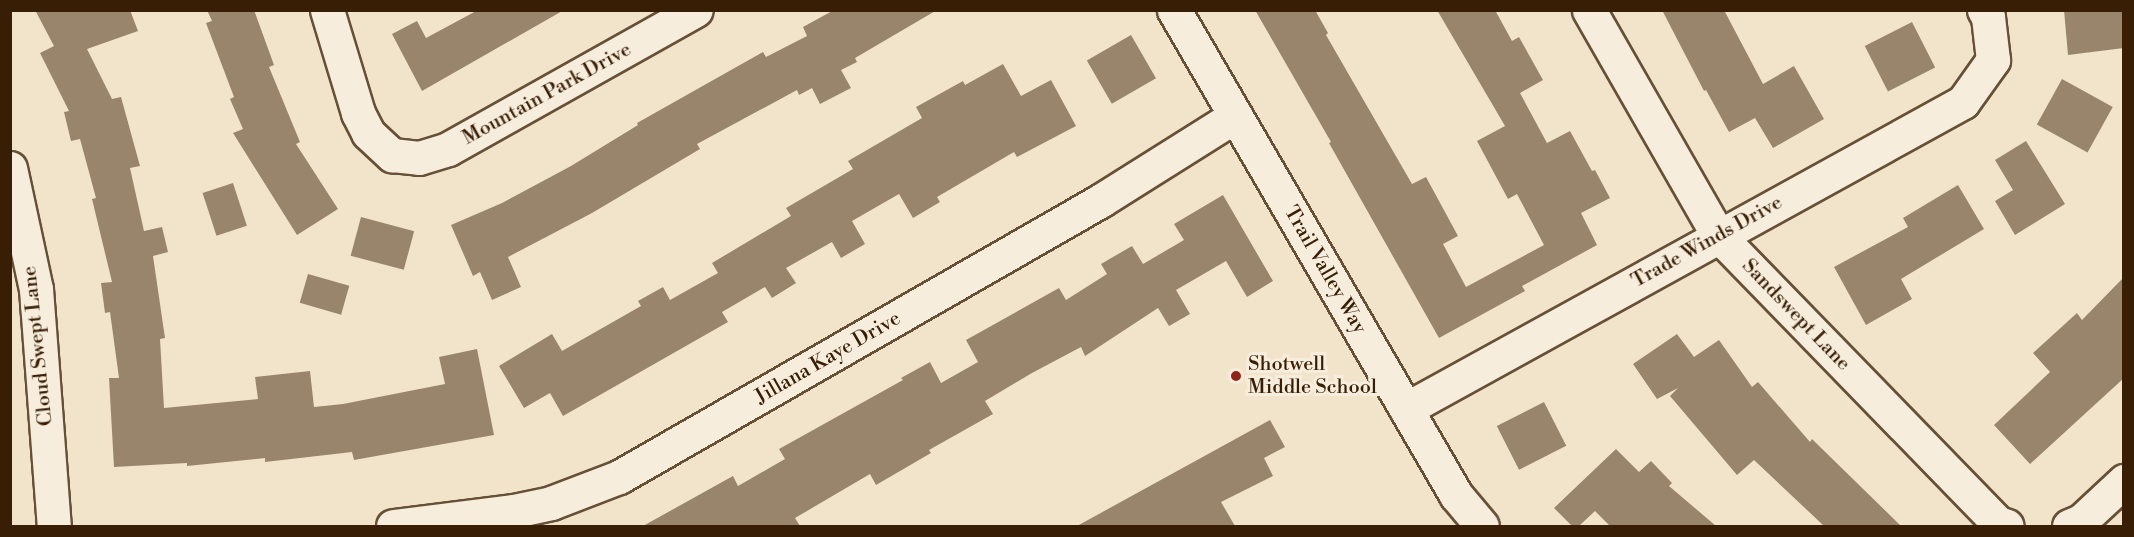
<!DOCTYPE html>
<style>
body{margin:0}
#map{position:relative;width:2134px;height:537px;overflow:hidden;background:#f2e4cb;font-family:"Libre Bodoni",serif}
div>[style]{position:absolute}
.building>*{inset:0;background:#99856c;transform-origin:0 0}
.roads{filter:drop-shadow(2px 0 #665036) drop-shadow(-2px 0 #665036) drop-shadow(0 2px #665036) drop-shadow(0 -2px #665036)}
.minor>*{height:33px;margin:-16.5px;padding:0 16.5px;transform-origin:16.5px;border-radius:16.5px;background:#f7eddd}
.dots>*{width:16px;height:16px;translate:-50% -50%;box-sizing:border-box;border:3px solid #f7eddd;border-radius:50%}
span{translate:-50% -50%;white-space:nowrap;text-align:center;line-height:1.15;-webkit-text-stroke:6px #f7eddd;paint-order:stroke}
.street-label{font-size:20px;color:#381e05}
.poi-label{font-size:20px;color:#381e05}
.left{translate:0 -50%;text-align:left}
.frame{position:absolute;inset:0;border:12px solid #381e05;pointer-events:none}
</style>
<div id="map">
<div class="building">
<i style="clip-path:polygon(35px 10px,130px 10px,138px 31px,87px 49px,112px 99px,121px 97px,140px 166px,130px 168px,144px 231px,162px 227px,168px 252px,153px 256px,165px 338px,160px 339px,164px 408px,258px 399px,255px 377px,310px 371px,314px 407px,343px 404px,445px 384px,439px 357px,477px 349px,494px 435px,354px 460px,352px 452px,265px 462px,265px 458px,187px 466px,187px 463px,114px 467px,109px 378px,119px 378px,110px 312px,105px 313px,101px 283px,112px 282px,92px 199px,96px 198px,80px 139px,71px 141px,64px 112px,69px 111px,40px 53px,54px 46px)"></i>
<i style="clip-path:polygon(207px 10px,254px 10px,274px 65px,269px 67px,300px 142px,296px 144px,338px 209px,297px 235px,233px 133px,243px 129px,230px 99px,234px 97px,206px 23px,212px 21px)"></i>
<i style="clip-path:polygon(478px 10px,564px 10px,422px 91px,392px 34px,417px 21px,426px 38px)"></i>
<i style="clip-path:polygon(834px 10px,937px 10px,855px 58px,857px 62px,841px 70px,851px 88px,820px 104px,812px 88px,799px 95px,797px 90px,697px 144px,700px 149px,592px 213px,508px 257px,521px 287px,492px 300px,480px 272px,473px 276px,451px 225px,502px 203px,571px 166px,638px 125px,637px 123px,763px 52px,766px 57px,807px 36px,803px 27px)"></i>
<i style="clip-path:polygon(1255px 10px,1315px 10px,1328px 33px,1326px 35px,1412px 184px,1426px 177px,1458px 236px,1443px 244px,1466px 287px,1544px 245px,1517px 194px,1508px 199px,1477px 141px,1505px 126px,1437px 10px,1495px 10px,1512px 41px,1519px 37px,1543px 80px,1520px 93px,1547px 143px,1570px 131px,1592px 171px,1595px 170px,1610px 198px,1581px 213px,1597px 245px,1522px 286px,1525px 291px,1439px 338px,1329px 143px,1331px 142px)"></i>
<i style="clip-path:polygon(1662px 10px,1724px 10px,1763px 84px,1794px 66px,1824px 119px,1773px 148px,1755px 118px,1729px 132px,1706px 90px,1704px 91px)"></i>
<i style="clip-path:polygon(2064px 10px,2124px 10px,2124px 48px,2068px 55px)"></i>
<i style="left:1912px;top:22px;width:51px;height:53px;rotate:63deg"></i>
<i style="left:1131px;top:35px;width:50px;height:51px;rotate:60deg"></i>
<i style="clip-path:polygon(1003px 64px,1021px 96px,1051px 80px,1076px 126px,1017px 157px,1014px 152px,937px 197px,940px 202px,913px 218px,899px 194px,852px 221px,865px 244px,841px 258px,832px 242px,786px 268px,796px 283px,772px 298px,765px 287px,722px 312px,728px 322px,563px 416px,550px 393px,524px 408px,499px 366px,552px 334px,562px 351px,641px 306px,638px 301px,663px 287px,670px 300px,718px 273px,712px 263px,791px 216px,786px 208px,853px 169px,848px 161px,922px 118px,916px 107px,963px 81px,965px 85px)"></i>
<i style="left:2062px;top:79px;width:58px;height:52px;rotate:29deg"></i>
<i style="clip-path:polygon(2026px 141px,2065px 204px,2015px 235px,1995px 201px,2013px 190px,1995px 160px)"></i>
<i style="left:233px;top:183px;width:45px;height:32px;rotate:72deg"></i>
<i style="clip-path:polygon(1958px 185px,1984px 229px,1901px 279px,1912px 299px,1866px 325px,1834px 267px,1908px 227px,1903px 218px)"></i>
<i style="clip-path:polygon(1223px 195px,1273px 281px,1247px 297px,1226px 261px,1176px 290px,1190px 314px,1169px 326px,1158px 308px,1085px 356px,1081px 347px,1032px 373px,985px 401px,993px 414px,929px 450px,931px 453px,876px 485px,870px 474px,795px 518px,800px 526px,643px 526px,733px 476px,738px 486px,785px 459px,779px 449px,903px 380px,901px 378px,930px 362px,941px 383px,978px 362px,966px 340px,1059px 288px,1066px 300px,1107px 274px,1101px 264px,1132px 246px,1143px 264px,1184px 240px,1174px 224px)"></i>
<i style="left:361px;top:217px;width:55px;height:40px;rotate:15deg"></i>
<i style="left:308px;top:274px;width:43px;height:30px;rotate:16deg"></i>
<i style="clip-path:polygon(2124px 277px,2124px 378px,2030px 464px,1994px 425px,2050px 372px,2033px 353px,2077px 313px,2082px 320px)"></i>
<i style="clip-path:polygon(1677px 334px,1694px 357px,1719px 340px,1752px 387px,1758px 382px,1810px 442px,1812px 439px,1901px 526px,1824px 526px,1754px 460px,1737px 475px,1670px 396px,1678px 388px,1657px 399px,1633px 364px)"></i>
<i style="left:1544px;top:402px;width:49px;height:53px;rotate:63deg"></i>
<i style="clip-path:polygon(1270px 420px,1285px 447px,1264px 458px,1273px 476px,1221px 502px,1235px 526px,1077px 526px)"></i>
<i style="clip-path:polygon(1616px 449px,1639px 472px,1651px 461px,1672px 483px,1669px 486px,1716px 526px,1610px 526px,1595px 511px,1579px 526px,1572px 526px,1554px 508px)"></i>
</div>
<div class="roads">
<div class="minor">
<i style="left:327px;top:10px;width:108px;rotate:73.2deg"></i>
<i style="left:358px;top:113px;width:22px;rotate:63deg"></i>
<i style="left:368px;top:133px;width:33px;rotate:43deg"></i>
<i style="left:392px;top:155px;width:27px;rotate:6deg"></i>
<i style="left:419px;top:158px;width:30px;rotate:-17deg"></i>
<i style="left:448px;top:149px;width:284px;rotate:-29.3deg"></i>
<i style="left:1174px;top:10px;width:561px;rotate:59.82deg"></i>
<i style="left:1456px;top:495px;width:40px;rotate:50deg"></i>
<i style="left:1589px;top:10px;width:259px;rotate:60.2deg"></i>
<i style="left:1718px;top:235px;width:402px;rotate:45.8deg"></i>
<i style="left:1998px;top:523px;width:9px;rotate:18deg"></i>
<i style="left:10px;top:168px;width:124px;rotate:77.9deg"></i>
<i style="left:36px;top:289px;width:238px;rotate:85.7deg"></i>
<i style="left:1406px;top:409px;width:636px;rotate:-28.86deg"></i>
<i style="left:1963px;top:102px;width:52px;rotate:-54.5deg"></i>
<i style="left:1993px;top:60px;width:43px;rotate:-96.6deg"></i>
<i style="left:1988px;top:17px;width:8px;rotate:-120deg"></i>
<i style="left:393px;top:526px;width:122px;rotate:-7.1deg"></i>
<i style="left:514px;top:511px;width:38px;rotate:-12deg"></i>
<i style="left:551px;top:503px;width:73px;rotate:-20.9deg"></i>
<i style="left:619px;top:477px;width:555px;rotate:-29.85deg"></i>
<i style="left:1100px;top:201px;width:160px;rotate:-32.2deg"></i>
<i style="left:2069px;top:526px;width:13px;rotate:-23deg"></i>
<i style="left:2081px;top:521px;width:59px;rotate:-42.9deg"></i>
</div>
</div>
<div class="dots">
<i style="left:1236px;top:376px;background:#8f2418"></i>
</div>
<div class="street-label">
<span style="left:547px;top:94px;rotate:-29deg">Mountain Park Drive</span>
<span style="left:1707px;top:242px;rotate:-29deg">Trade Winds Drive</span>
<span style="left:1325px;top:270px;rotate:60deg">Trail Valley Way</span>
<span style="left:1796px;top:315px;rotate:46deg">Sandswept Lane</span>
<span style="left:38px;top:346px;rotate:-96deg">Cloud Swept Lane</span>
<span style="left:828px;top:358px;rotate:-30deg">Jillana Kaye Drive</span>
</div>
<div class="poi-label">
<span class="left" style="left:1248px;top:376px">Shotwell<br>Middle School</span>
</div>
<div class="frame"></div>
</div>
